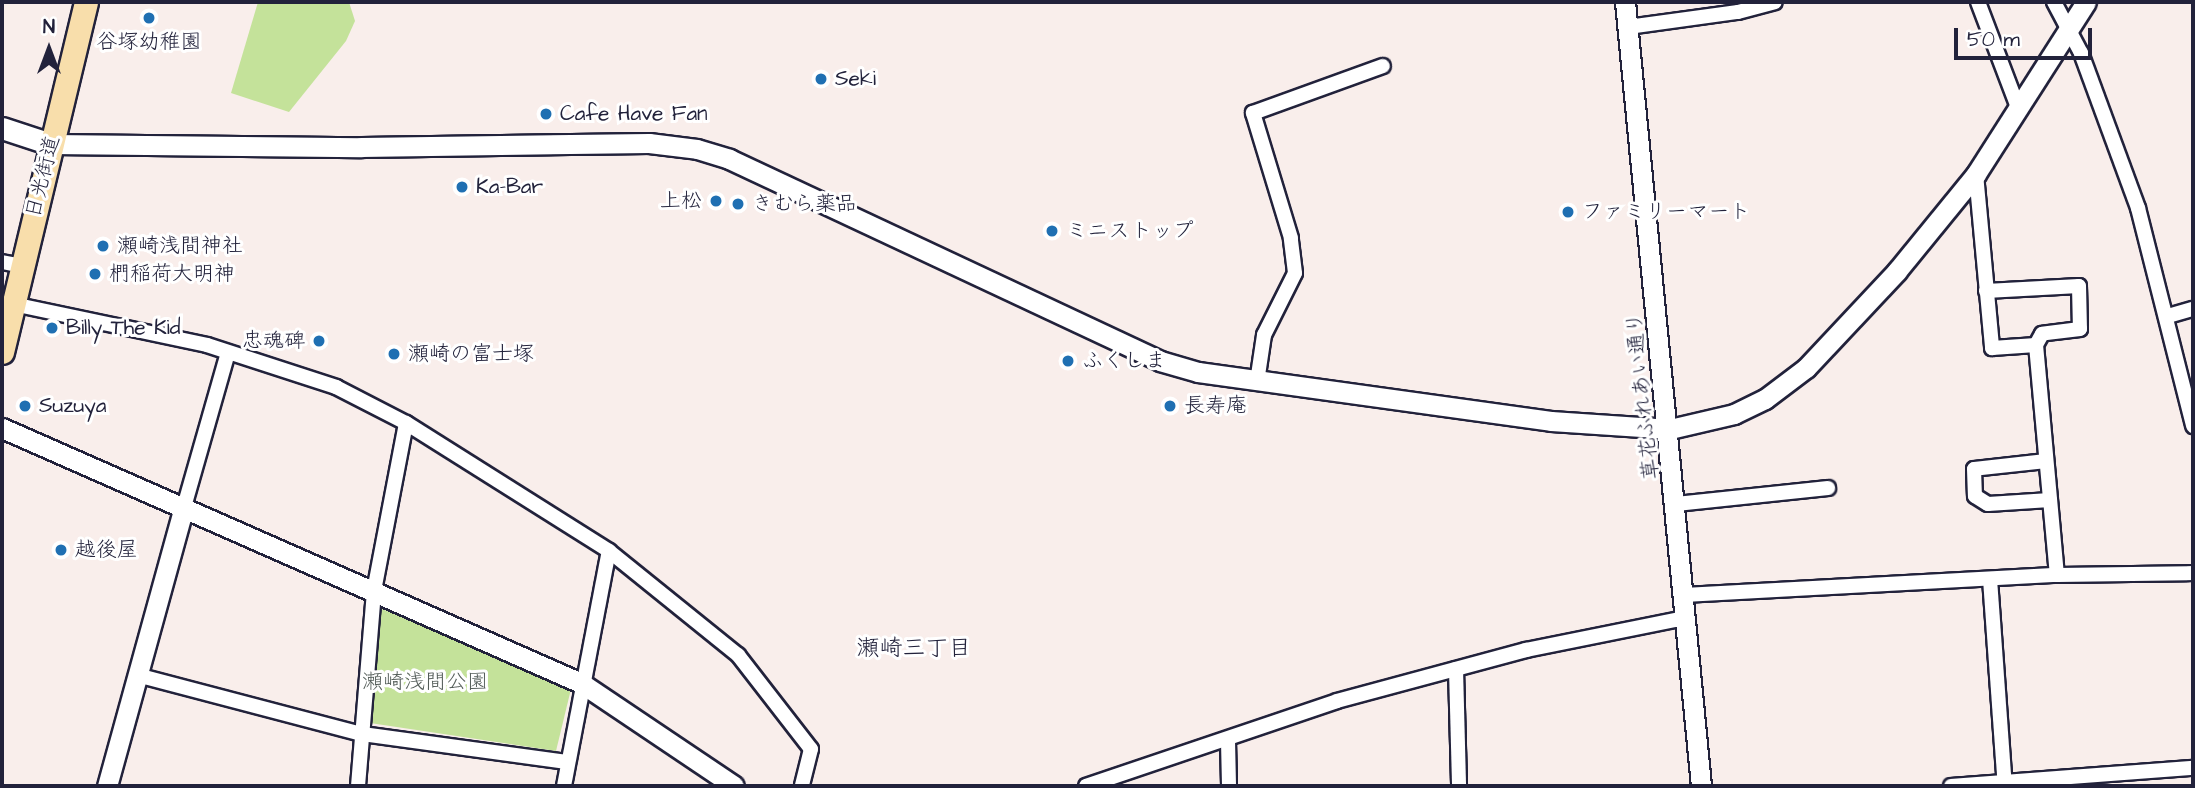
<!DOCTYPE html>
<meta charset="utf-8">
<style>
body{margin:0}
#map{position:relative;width:2195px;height:788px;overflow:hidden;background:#f9eeeb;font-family:"Architects Daughter","Klee One",sans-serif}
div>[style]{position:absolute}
.green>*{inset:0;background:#c4e29a}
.roads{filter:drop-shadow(2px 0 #22223b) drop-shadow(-2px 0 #22223b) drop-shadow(0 2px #22223b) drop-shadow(0 -2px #22223b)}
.minor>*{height:14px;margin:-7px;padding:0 7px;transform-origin:7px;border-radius:7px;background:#fff}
.tertiary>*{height:19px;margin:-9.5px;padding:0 9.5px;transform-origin:9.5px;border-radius:9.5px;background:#fff}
.secondary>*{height:21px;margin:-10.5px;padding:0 10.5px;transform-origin:10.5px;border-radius:10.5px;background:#fff}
.primary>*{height:23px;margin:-11.5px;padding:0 11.5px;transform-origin:11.5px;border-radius:11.5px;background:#f8deab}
.dots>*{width:19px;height:19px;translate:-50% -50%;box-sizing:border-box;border:4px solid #fff;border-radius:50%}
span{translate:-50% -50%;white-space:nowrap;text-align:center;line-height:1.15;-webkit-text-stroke:6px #fff;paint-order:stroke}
.poi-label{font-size:21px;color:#22223b}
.left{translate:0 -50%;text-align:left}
.right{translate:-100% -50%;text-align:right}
.street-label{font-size:21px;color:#22223b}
.park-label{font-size:21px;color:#535c58}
.neighbourhood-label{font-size:23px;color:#22223b}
.frame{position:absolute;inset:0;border:4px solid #22223b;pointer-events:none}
.north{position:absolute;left:14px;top:14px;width:70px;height:70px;-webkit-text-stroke:5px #fff;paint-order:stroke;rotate:0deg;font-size:19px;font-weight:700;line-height:28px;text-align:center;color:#22223b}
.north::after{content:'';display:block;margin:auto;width:24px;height:32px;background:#22223b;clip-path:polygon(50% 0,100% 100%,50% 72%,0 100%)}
.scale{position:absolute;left:1954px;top:28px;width:138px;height:32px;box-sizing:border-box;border:4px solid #22223b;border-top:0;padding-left:9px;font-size:21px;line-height:24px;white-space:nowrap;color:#22223b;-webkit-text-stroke:5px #fff;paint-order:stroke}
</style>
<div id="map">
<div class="green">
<i style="clip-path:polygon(258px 2px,349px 2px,355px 21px,346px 41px,289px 112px,231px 93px)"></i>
<i style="clip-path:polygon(380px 608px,571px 689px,556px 751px,370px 723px)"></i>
</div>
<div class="roads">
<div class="minor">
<i style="left:1978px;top:2px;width:116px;rotate:69.2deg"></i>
<i style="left:2054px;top:2px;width:58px;rotate:62.1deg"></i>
<i style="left:2081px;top:53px;width:165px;rotate:69.8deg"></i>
<i style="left:2138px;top:208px;width:225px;rotate:75.8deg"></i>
<i style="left:1628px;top:27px;width:111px;rotate:-7.8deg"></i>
<i style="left:1738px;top:12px;width:38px;rotate:-15deg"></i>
<i style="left:1976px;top:174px;width:175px;rotate:84.7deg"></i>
<i style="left:1992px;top:348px;width:44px;rotate:-3.9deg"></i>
<i style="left:2036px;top:345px;width:231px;rotate:84.8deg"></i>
<i style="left:2px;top:262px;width:20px;rotate:11deg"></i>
<i style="left:1986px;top:291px;width:93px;rotate:-3.1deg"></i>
<i style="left:2079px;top:286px;width:43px;rotate:88.7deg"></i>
<i style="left:2080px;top:329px;width:38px;rotate:173deg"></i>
<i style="left:2042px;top:334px;width:13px;rotate:119deg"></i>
<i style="left:13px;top:304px;width:198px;rotate:11.9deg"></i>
<i style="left:207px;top:345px;width:136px;rotate:18deg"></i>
<i style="left:336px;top:387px;width:79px;rotate:27.2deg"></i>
<i style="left:406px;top:423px;width:240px;rotate:32.2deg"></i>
<i style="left:609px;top:551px;width:166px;rotate:38.9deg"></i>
<i style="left:738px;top:655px;width:119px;rotate:52.2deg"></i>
<i style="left:811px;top:749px;width:38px;rotate:104deg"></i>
<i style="left:2168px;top:316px;width:26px;rotate:-16deg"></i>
<i style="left:1257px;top:382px;width:48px;rotate:-81.5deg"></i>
<i style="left:1264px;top:335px;width:69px;rotate:-63.4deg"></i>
<i style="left:1295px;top:273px;width:35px;rotate:-97deg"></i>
<i style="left:1291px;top:238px;width:131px;rotate:-106.9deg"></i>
<i style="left:1253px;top:113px;width:138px;rotate:-19.9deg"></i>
<i style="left:2046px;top:461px;width:72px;rotate:173.7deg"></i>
<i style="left:1974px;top:469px;width:27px;rotate:88deg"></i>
<i style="left:1975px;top:496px;width:15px;rotate:32deg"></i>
<i style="left:1988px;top:504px;width:62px;rotate:-3.7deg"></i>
<i style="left:1676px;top:504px;width:153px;rotate:-6deg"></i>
<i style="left:184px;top:507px;width:160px;rotate:-74.1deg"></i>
<i style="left:1990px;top:579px;width:208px;rotate:85.9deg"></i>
<i style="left:1684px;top:595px;width:374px;rotate:-3.1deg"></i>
<i style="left:2057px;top:575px;width:136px;rotate:-0.8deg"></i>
<i style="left:1456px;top:669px;width:117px;rotate:88.5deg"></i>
<i style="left:137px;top:675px;width:233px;rotate:14.7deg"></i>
<i style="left:362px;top:734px;width:207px;rotate:7.8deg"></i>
<i style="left:1228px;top:741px;width:45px;rotate:88.7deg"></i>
<i style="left:358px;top:786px;width:196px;rotate:-85.3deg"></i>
<i style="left:374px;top:591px;width:171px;rotate:-79.2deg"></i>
<i style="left:564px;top:786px;width:239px;rotate:-79.2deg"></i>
<i style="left:1086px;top:786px;width:265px;rotate:-18.7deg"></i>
<i style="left:1337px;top:701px;width:196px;rotate:-15.1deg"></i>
<i style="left:1526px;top:650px;width:162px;rotate:-11.4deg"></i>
<i style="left:1951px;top:786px;width:243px;rotate:-4.3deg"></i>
</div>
<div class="tertiary">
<i style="left:1625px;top:2px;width:788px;rotate:84.46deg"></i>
<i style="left:51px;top:144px;width:310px;rotate:0.6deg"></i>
<i style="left:361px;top:147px;width:288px;rotate:-0.8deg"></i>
<i style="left:649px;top:143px;width:48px;rotate:7.1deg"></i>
<i style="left:697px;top:149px;width:34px;rotate:17deg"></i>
<i style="left:729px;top:159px;width:476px;rotate:25.1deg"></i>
<i style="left:1160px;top:361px;width:40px;rotate:16deg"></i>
<i style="left:1198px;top:372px;width:356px;rotate:7.9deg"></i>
<i style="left:1551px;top:421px;width:119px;rotate:3.8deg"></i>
<i style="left:1670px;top:429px;width:66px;rotate:-13.2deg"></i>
<i style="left:1734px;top:414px;width:34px;rotate:-26deg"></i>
<i style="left:1765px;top:399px;width:51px;rotate:-37.1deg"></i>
<i style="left:1806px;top:368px;width:133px;rotate:-46.8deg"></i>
<i style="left:1897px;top:271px;width:125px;rotate:-50.8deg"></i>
<i style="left:1976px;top:174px;width:204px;rotate:-57.4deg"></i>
<i style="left:2px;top:428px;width:633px;rotate:23.77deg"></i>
<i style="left:581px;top:683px;width:184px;rotate:33.9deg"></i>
<i style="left:107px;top:786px;width:289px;rotate:-74.6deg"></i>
</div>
<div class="secondary">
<i style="left:2px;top:128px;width:52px;rotate:18.1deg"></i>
</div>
<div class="primary">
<i style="left:2px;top:352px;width:360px;rotate:-76.5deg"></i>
</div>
</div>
<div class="dots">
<i style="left:149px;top:18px;background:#1f6fb2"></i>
<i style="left:821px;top:79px;background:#1f6fb2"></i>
<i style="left:546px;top:114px;background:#1f6fb2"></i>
<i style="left:462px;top:187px;background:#1f6fb2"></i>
<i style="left:716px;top:201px;background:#1f6fb2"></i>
<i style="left:738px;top:204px;background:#1f6fb2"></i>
<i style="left:1568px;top:212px;background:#1f6fb2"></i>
<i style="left:1052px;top:231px;background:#1f6fb2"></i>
<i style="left:103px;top:246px;background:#1f6fb2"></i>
<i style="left:95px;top:274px;background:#1f6fb2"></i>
<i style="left:52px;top:328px;background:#1f6fb2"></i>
<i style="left:319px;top:341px;background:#1f6fb2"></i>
<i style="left:394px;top:354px;background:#1f6fb2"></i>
<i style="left:1068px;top:361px;background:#1f6fb2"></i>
<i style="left:25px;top:406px;background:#1f6fb2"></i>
<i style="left:1170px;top:406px;background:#1f6fb2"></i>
<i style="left:61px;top:550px;background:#1f6fb2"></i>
</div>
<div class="poi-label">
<span style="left:149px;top:42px">谷塚幼稚園</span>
<span class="left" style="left:835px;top:79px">Seki</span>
<span class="left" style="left:560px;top:114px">Cafe Have Fan</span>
<span class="left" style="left:476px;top:187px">Ka-Bar</span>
<span class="right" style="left:702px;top:201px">上松</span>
<span class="left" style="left:752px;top:204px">きむら薬品</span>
<span class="left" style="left:1582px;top:212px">ファミリーマート</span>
<span class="left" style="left:1066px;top:231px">ミニストップ</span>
<span class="left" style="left:117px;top:246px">瀬崎浅間神社</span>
<span class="left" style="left:109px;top:274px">椚稲荷大明神</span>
<span class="left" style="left:66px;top:328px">Billy The Kid</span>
<span class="right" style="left:305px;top:341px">忠魂碑</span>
<span class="left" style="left:408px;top:354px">瀬崎の富士塚</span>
<span class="left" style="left:1082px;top:361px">ふくしま</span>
<span class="left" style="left:39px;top:406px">Suzuya</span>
<span class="left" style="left:1184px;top:406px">長寿庵</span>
<span class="left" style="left:75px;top:550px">越後屋</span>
</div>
<div class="street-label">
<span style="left:43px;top:177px;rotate:-76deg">日光街道</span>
<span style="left:1643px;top:396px;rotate:-96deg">草花ふれあい通り</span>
</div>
<div class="park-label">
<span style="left:425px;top:682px">瀬崎浅間公園</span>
</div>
<div class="neighbourhood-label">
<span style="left:914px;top:648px">瀬崎三丁目</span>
</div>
<div class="frame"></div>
<div class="north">N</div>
<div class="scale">50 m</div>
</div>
